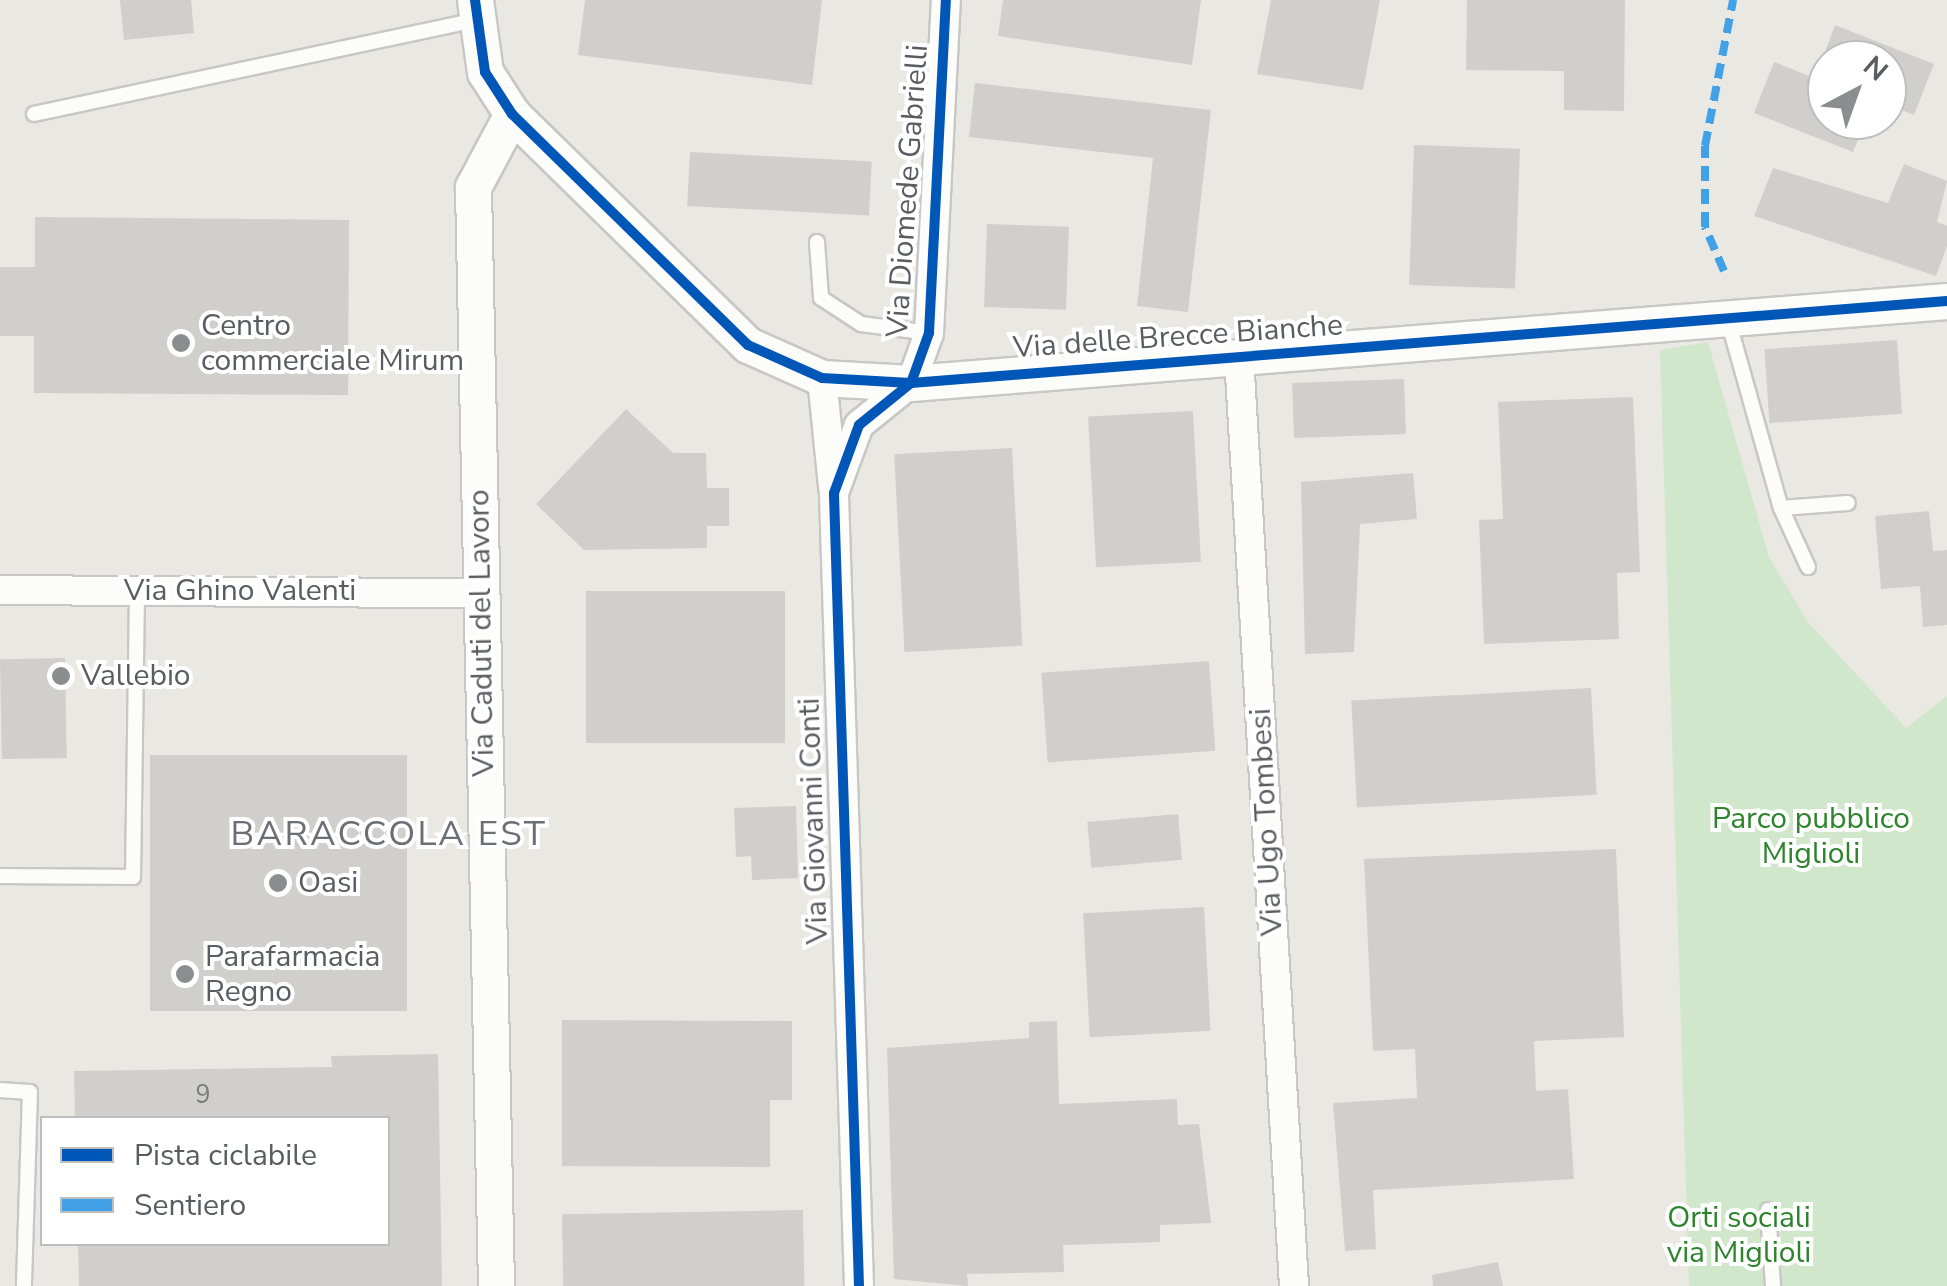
<!DOCTYPE html>
<style>
body{margin:0}
#map{position:relative;width:1947px;height:1286px;overflow:hidden;background:#eae8e2;font-family:"Nunito Sans",sans-serif}
div>[style]{position:absolute}
.green>*{inset:0;background:#d0e7cb}
.building>*{inset:0;background:#d1cfcc;transform-origin:0 0}
.roads{filter:drop-shadow(2px 0 #c7c7c6) drop-shadow(-2px 0 #c7c7c6) drop-shadow(0 2px #c7c7c6) drop-shadow(0 -2px #c7c7c6)}
.service>*{height:14px;margin:-7px;padding:0 7px;transform-origin:7px;border-radius:7px;background:#fcfcfb}
.minor>*{height:28px;margin:-14px;padding:0 14px;transform-origin:14px;border-radius:14px;background:#fcfcfb}
.tertiary>*{height:35px;margin:-17.5px;padding:0 17.5px;transform-origin:17.5px;border-radius:17.5px;background:#fcfcfb}
.quiet>*{height:8px;margin-top:-4px;transform-origin:0;background:repeating-linear-gradient(90deg,#42a1e6 0 15px,transparent 0 23px)}
.cycleway>*{height:10px;margin:-5px;padding:0 5px;transform-origin:5px;border-radius:5px;background:#0057b8}
.dots>*{width:28px;height:28px;translate:-50% -50%;box-sizing:border-box;border:5px solid #fff;border-radius:50%}
span{translate:-50% -50%;white-space:nowrap;text-align:center;line-height:1.15;-webkit-text-stroke:8px #fff;paint-order:stroke}
.number-label{font-size:25px;color:#787b7d}
.number-label span{-webkit-text-stroke-width:0}
.street-label{font-size:30px;color:#585d61}
.poi-label{font-size:30px;color:#585d61}
.left{translate:0 -50%;text-align:left}
.park-label{font-size:30px;color:#2e842d}
.quarter-label{font-size:35px;color:#696f73;letter-spacing:2.5px}
.legend{position:absolute;left:40px;top:1116px;width:350px;height:130px;box-sizing:border-box;background:#fff;border:2px solid #bcbec0;margin:0;padding:12px 18px;list-style:none;font-size:30px;color:#585d61}
.legend li{display:flex;align-items:center;gap:20px;height:50px}
.legend b{width:50px;border:2px solid #bcbec0}
.north{position:absolute;left:1807px;top:40px;width:100px;height:100px;box-sizing:border-box;background:#fff;border:2px solid #bcbec0;border-radius:50%;rotate:41deg;font-size:28px;font-weight:700;line-height:40px;text-align:center;color:#585d61}
.north::after{content:'';display:block;margin:auto;width:35px;height:45px;background:#8b8e8e;clip-path:polygon(50% 0,100% 100%,50% 72%,0 100%)}
</style>
<div id="map">
<div class="green">
<i style="clip-path:polygon(1708px 342px,1769px 557px,1808px 622px,1906px 728px,1947px 696px,1947px 1286px,1689px 1286px,1660px 350px)"></i>
</div>
<div class="building">
<i style="clip-path:polygon(120px 0,191px 0,194px 33px,124px 40px)"></i>
<i style="clip-path:polygon(585px 0,822px 0,812px 85px,578px 55px)"></i>
<i style="clip-path:polygon(1003px 0,1201px 0,1192px 65px,998px 36px)"></i>
<i style="clip-path:polygon(1271px 0,1380px 0,1363px 90px,1257px 74px)"></i>
<i style="clip-path:polygon(1467px 0,1625px 0,1624px 111px,1564px 110px,1564px 71px,1466px 70px)"></i>
<i style="clip-path:polygon(1835px 25px,1934px 64px,1914px 115px,1887px 104px,1887px 60px,1822px 60px)"></i>
<i style="clip-path:polygon(1774px 62px,1827px 83px,1827px 120px,1866px 120px,1853px 152px,1754px 113px)"></i>
<i style="clip-path:polygon(975px 83px,1211px 110px,1188px 312px,1137px 306px,1153px 158px,969px 137px)"></i>
<i style="left:1414px;top:145px;width:106px;height:140px;rotate:2deg"></i>
<i style="left:690px;top:152px;width:182px;height:54px;rotate:3deg"></i>
<i style="clip-path:polygon(1904px 164px,1947px 181px,1937px 222px,1947px 226px,1947px 246px,1936px 276px,1754px 216px,1773px 168px,1888px 203px)"></i>
<i style="clip-path:polygon(35px 217px,349px 220px,348px 395px,34px 393px,34px 336px,0 336px,0 267px,35px 267px)"></i>
<i style="left:987px;top:224px;width:82px;height:83px;rotate:2deg"></i>
<i style="left:1897px;top:340px;width:74px;height:133px;rotate:86deg"></i>
<i style="left:1404px;top:379px;width:55px;height:112px;rotate:88deg"></i>
<i style="clip-path:polygon(1633px 397px,1640px 572px,1617px 573px,1619px 639px,1484px 644px,1479px 520px,1503px 519px,1498px 402px)"></i>
<i style="clip-path:polygon(626px 409px,673px 453px,706px 453px,707px 488px,729px 488px,729px 526px,707px 526px,707px 548px,584px 550px,536px 504px)"></i>
<i style="left:1193px;top:411px;width:151px;height:105px;rotate:87deg"></i>
<i style="left:1012px;top:448px;width:198px;height:118px;rotate:87deg"></i>
<i style="clip-path:polygon(1413px 473px,1417px 519px,1360px 524px,1354px 652px,1305px 654px,1301px 482px)"></i>
<i style="clip-path:polygon(1929px 511px,1933px 551px,1947px 550px,1947px 625px,1923px 627px,1920px 586px,1881px 589px,1875px 516px)"></i>
<i style="left:785px;top:591px;width:152px;height:199px;rotate:90deg"></i>
<i style="left:65px;top:658px;width:100px;height:65px;rotate:89deg"></i>
<i style="left:1209px;top:661px;width:90px;height:168px;rotate:86deg"></i>
<i style="left:1591px;top:688px;width:107px;height:240px;rotate:87deg"></i>
<i style="left:150px;top:755px;width:257px;height:256px"></i>
<i style="clip-path:polygon(796px 806px,798px 878px,752px 880px,751px 856px,736px 857px,734px 808px)"></i>
<i style="left:1178px;top:814px;width:46px;height:91px;rotate:85deg"></i>
<i style="clip-path:polygon(1616px 849px,1624px 1037px,1534px 1041px,1536px 1091px,1568px 1089px,1574px 1179px,1373px 1190px,1376px 1249px,1345px 1251px,1333px 1103px,1417px 1098px,1415px 1049px,1373px 1051px,1364px 859px)"></i>
<i style="left:1204px;top:907px;width:124px;height:121px;rotate:87deg"></i>
<i style="clip-path:polygon(562px 1020px,792px 1021px,792px 1100px,770px 1100px,770px 1167px,562px 1166px)"></i>
<i style="clip-path:polygon(1057px 1021px,1059px 1104px,1177px 1099px,1178px 1125px,1199px 1124px,1211px 1223px,1160px 1225px,1160px 1242px,1063px 1245px,1064px 1272px,967px 1274px,968px 1286px,894px 1279px,887px 1048px,1029px 1038px,1029px 1022px)"></i>
<i style="clip-path:polygon(438px 1054px,442px 1286px,79px 1286px,78px 1244px,388px 1244px,388px 1118px,75px 1118px,74px 1071px,332px 1067px,331px 1056px)"></i>
<i style="left:803px;top:1210px;width:76px;height:241px;rotate:89deg"></i>
<i style="clip-path:polygon(1498px 1262px,1503px 1286px,1433px 1286px,1432px 1275px)"></i>
</div>
<div class="roads">
<div class="service">
<i style="left:34px;top:114px;width:451px;rotate:-12deg"></i>
<i style="left:817px;top:242px;width:56px;rotate:85.9deg"></i>
<i style="left:821px;top:298px;width:48px;rotate:33deg"></i>
<i style="left:861px;top:324px;width:69px;rotate:7.5deg"></i>
<i style="left:1728px;top:320px;width:195px;rotate:74.3deg"></i>
<i style="left:1781px;top:508px;width:67px;rotate:-4.3deg"></i>
<i style="left:1781px;top:508px;width:65px;rotate:65.4deg"></i>
<i style="left:0;top:876px;width:133px;rotate:0.4deg"></i>
<i style="left:133px;top:877px;width:287px;rotate:-89.2deg"></i>
<i style="left:0;top:1090px;width:30px;rotate:4deg"></i>
<i style="left:30px;top:1092px;width:194px;rotate:91.8deg"></i>
<i style="left:1768px;top:1210px;width:76px;rotate:86.2deg"></i>
</div>
<div class="minor">
<i style="left:1239px;top:357px;width:931px;rotate:86.61deg"></i>
<i style="left:822px;top:378px;width:109px;rotate:84.2deg"></i>
<i style="left:0;top:590px;width:480px;rotate:0.4deg"></i>
<i style="left:859px;top:1286px;width:793px;rotate:-91.81deg"></i>
<i style="left:834px;top:493px;width:72px;rotate:-69.8deg"></i>
<i style="left:859px;top:425px;width:67px;rotate:-38.9deg"></i>
<i style="left:911px;top:383px;width:53px;rotate:-70.2deg"></i>
<i style="left:929px;top:333px;width:333px;rotate:-87.1deg"></i>
</div>
<div class="tertiary">
<i style="left:475px;top:0;width:73px;rotate:82.1deg"></i>
<i style="left:485px;top:72px;width:50px;rotate:57.3deg"></i>
<i style="left:512px;top:114px;width:330px;rotate:44.4deg"></i>
<i style="left:748px;top:345px;width:81px;rotate:24deg"></i>
<i style="left:822px;top:378px;width:89px;rotate:3.2deg"></i>
<i style="left:911px;top:383px;width:1039px;rotate:-4.53deg"></i>
<i style="left:496px;top:1286px;width:1099px;rotate:-91.2deg"></i>
<i style="left:473px;top:187px;width:83px;rotate:-61.9deg"></i>
</div>
</div>
<div class="quiet">
<i style="left:1724px;top:271px;width:48px;rotate:-113.4deg"></i>
<i style="left:1705px;top:227px;width:81px;rotate:-90deg"></i>
<i style="left:1705px;top:146px;width:149px;rotate:-79.1deg"></i>
</div>
<div class="cycleway">
<i style="left:475px;top:0;width:73px;rotate:82.1deg"></i>
<i style="left:485px;top:72px;width:50px;rotate:57.3deg"></i>
<i style="left:512px;top:114px;width:330px;rotate:44.4deg"></i>
<i style="left:748px;top:345px;width:81px;rotate:24deg"></i>
<i style="left:822px;top:378px;width:89px;rotate:3.2deg"></i>
<i style="left:911px;top:383px;width:1039px;rotate:-4.53deg"></i>
<i style="left:859px;top:1286px;width:793px;rotate:-91.81deg"></i>
<i style="left:834px;top:493px;width:72px;rotate:-69.8deg"></i>
<i style="left:859px;top:425px;width:67px;rotate:-38.9deg"></i>
<i style="left:911px;top:383px;width:53px;rotate:-70.2deg"></i>
<i style="left:929px;top:333px;width:333px;rotate:-87.1deg"></i>
</div>
<div class="dots">
<i style="left:181px;top:343px;background:#8b8e8e"></i>
<i style="left:61px;top:676px;background:#8b8e8e"></i>
<i style="left:278px;top:883px;background:#8b8e8e"></i>
<i style="left:185px;top:974px;background:#8b8e8e"></i>
</div>
<div class="number-label">
<span style="left:203px;top:1095px">9</span>
</div>
<div class="street-label">
<span style="left:908px;top:191px;rotate:-86deg">Via Diomede Gabrielli</span>
<span style="left:1178px;top:337px;rotate:-4deg">Via delle Brecce Bianche</span>
<span style="left:240px;top:591px">Via Ghino Valenti</span>
<span style="left:482px;top:633px;rotate:-91deg">Via Caduti del Lavoro</span>
<span style="left:814px;top:821px;rotate:-92deg">Via Giovanni Conti</span>
<span style="left:1267px;top:822px;rotate:-93deg">Via Ugo Tombesi</span>
</div>
<div class="poi-label">
<span class="left" style="left:201px;top:343px">Centro<br>commerciale Mirum</span>
<span class="left" style="left:81px;top:676px">Vallebio</span>
<span class="left" style="left:298px;top:883px">Oasi</span>
<span class="left" style="left:205px;top:974px">Parafarmacia<br>Regno</span>
</div>
<div class="park-label">
<span style="left:1811px;top:836px">Parco pubblico<br>Miglioli</span>
<span style="left:1739px;top:1235px">Orti sociali<br>via Miglioli</span>
</div>
<div class="quarter-label">
<span style="left:389px;top:834px">BARACCOLA EST</span>
</div>
<ul class="legend">
<li><b style="height:12px;background:#0057b8"></b>Pista ciclabile</li>
<li><b style="height:12px;background:#42a1e6"></b>Sentiero</li>
</ul>
<div class="north">N</div>
</div>
